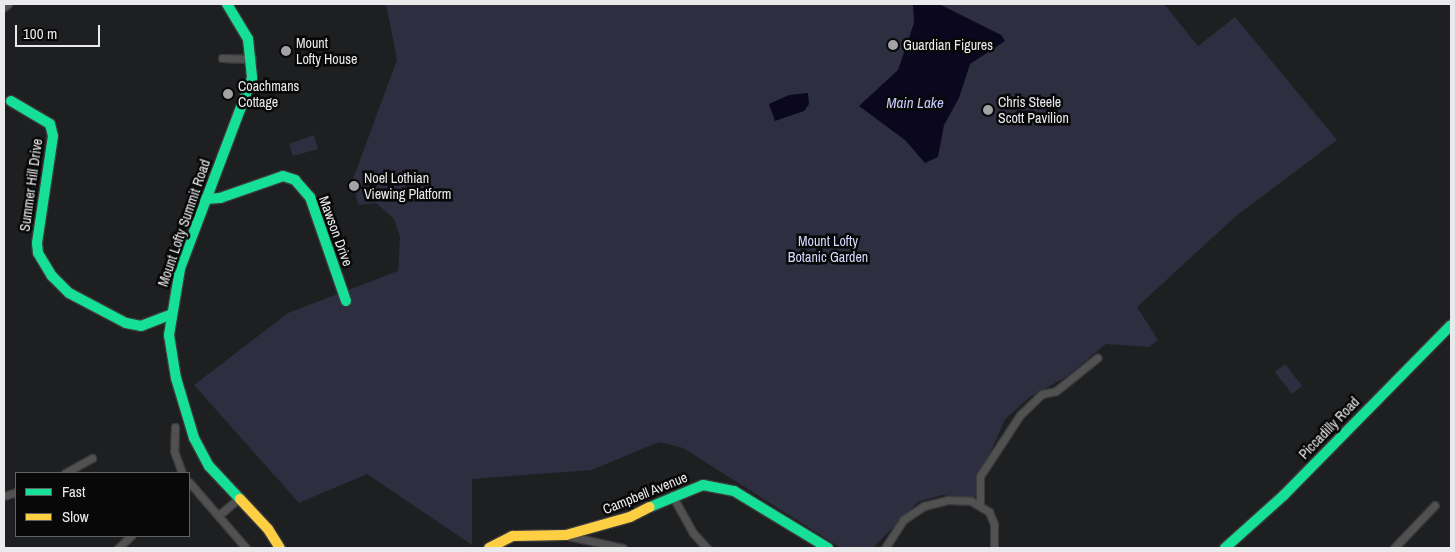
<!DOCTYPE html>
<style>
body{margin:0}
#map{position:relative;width:1455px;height:552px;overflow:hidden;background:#1e1f20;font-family:"Archivo Narrow",sans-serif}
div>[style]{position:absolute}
.green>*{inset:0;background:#2d2e40;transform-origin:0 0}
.water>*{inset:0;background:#0a071f}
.roads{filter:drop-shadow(1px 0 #3b3b3d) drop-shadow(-1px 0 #3b3b3d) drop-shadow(0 1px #3b3b3d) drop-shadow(0 -1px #3b3b3d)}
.street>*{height:7px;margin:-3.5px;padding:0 3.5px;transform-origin:3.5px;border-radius:3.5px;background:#515151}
.fast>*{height:10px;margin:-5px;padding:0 5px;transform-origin:5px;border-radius:5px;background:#16e098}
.slow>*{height:10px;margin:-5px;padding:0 5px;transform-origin:5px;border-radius:5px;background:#ffcf43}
.dots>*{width:14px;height:14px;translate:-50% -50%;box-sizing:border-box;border:2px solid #080809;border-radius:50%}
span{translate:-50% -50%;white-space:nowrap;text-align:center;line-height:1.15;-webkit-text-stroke:5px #080809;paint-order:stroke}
.poi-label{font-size:14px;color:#eaeaec}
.left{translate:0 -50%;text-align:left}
.street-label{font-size:14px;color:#eaeaec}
.park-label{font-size:14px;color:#d7d9fe}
.water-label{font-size:15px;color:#c8cafc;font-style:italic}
.frame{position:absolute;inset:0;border:5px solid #eaeaec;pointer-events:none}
.legend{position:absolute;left:15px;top:472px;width:175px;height:65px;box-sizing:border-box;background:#080809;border:1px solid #626264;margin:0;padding:6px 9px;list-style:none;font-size:15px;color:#eaeaec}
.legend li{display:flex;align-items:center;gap:10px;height:25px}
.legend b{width:25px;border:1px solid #626264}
.scale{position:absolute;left:15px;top:25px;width:85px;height:22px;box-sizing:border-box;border:2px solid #eaeaec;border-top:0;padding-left:6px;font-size:15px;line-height:18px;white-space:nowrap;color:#eaeaec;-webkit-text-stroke:4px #080809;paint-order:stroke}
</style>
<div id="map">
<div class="green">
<i style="clip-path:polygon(386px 4px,1164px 4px,1198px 46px,1235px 17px,1337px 140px,1236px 216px,1137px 307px,1158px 340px,1149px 347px,1106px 344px,1066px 377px,1030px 397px,1005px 419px,980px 476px,975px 500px,942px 495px,918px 502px,873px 548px,841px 548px,683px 448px,659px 442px,592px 470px,472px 479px,472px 545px,367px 474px,299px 503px,194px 385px,288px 313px,398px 271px,400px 237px,394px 219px,376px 203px,358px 205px,353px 179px,397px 60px)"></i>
<i style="clip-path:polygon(314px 135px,318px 149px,293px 156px,289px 144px)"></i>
<i style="left:1285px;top:364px;width:28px;height:13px;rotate:52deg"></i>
</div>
<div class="water">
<i style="clip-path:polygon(913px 4px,939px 4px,1001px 35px,1005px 41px,970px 64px,959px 98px,944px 125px,938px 157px,925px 163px,905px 140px,859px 106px,898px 70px,914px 23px)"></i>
<i style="clip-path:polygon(808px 93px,809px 104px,804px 111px,775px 121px,769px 104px,789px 95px)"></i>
</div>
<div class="roads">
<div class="street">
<i style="left:4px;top:7px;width:5px;rotate:-37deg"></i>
<i style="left:222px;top:58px;width:30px;rotate:2deg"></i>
<i style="left:175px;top:427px;width:24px;rotate:92deg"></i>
<i style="left:174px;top:451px;width:23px;rotate:70deg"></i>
<i style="left:65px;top:473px;width:31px;rotate:-29deg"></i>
<i style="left:189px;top:482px;width:87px;rotate:49.2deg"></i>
<i style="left:672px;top:495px;width:43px;rotate:61.1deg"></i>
<i style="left:693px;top:533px;width:21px;rotate:47deg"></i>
<i style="left:4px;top:496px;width:13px;rotate:-18deg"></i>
<i style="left:980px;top:504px;width:28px;rotate:-90deg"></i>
<i style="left:980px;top:476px;width:73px;rotate:-56.7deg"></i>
<i style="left:1020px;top:415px;width:30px;rotate:-44deg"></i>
<i style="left:1042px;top:394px;width:14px;rotate:-12deg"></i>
<i style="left:1056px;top:391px;width:53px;rotate:-38.8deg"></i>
<i style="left:219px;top:515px;width:25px;rotate:-40deg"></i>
<i style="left:568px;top:536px;width:56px;rotate:12.3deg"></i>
<i style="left:118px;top:548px;width:18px;rotate:-43deg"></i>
<i style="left:885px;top:548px;width:33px;rotate:-57deg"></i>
<i style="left:903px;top:520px;width:25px;rotate:-34deg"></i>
<i style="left:924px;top:506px;width:25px;rotate:-14deg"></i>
<i style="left:948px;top:500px;width:23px;rotate:2deg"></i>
<i style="left:971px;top:501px;width:21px;rotate:31deg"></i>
<i style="left:989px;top:512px;width:13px;rotate:67deg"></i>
<i style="left:994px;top:524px;width:24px;rotate:90deg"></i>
<i style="left:1394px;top:548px;width:59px;rotate:-46.4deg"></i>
</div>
<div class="fast">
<i style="left:227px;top:4px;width:41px;rotate:59deg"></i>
<i style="left:248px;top:39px;width:39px;rotate:84deg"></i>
<i style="left:252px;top:78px;width:204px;rotate:110.7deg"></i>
<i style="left:180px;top:269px;width:67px;rotate:99.5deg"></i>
<i style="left:169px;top:335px;width:44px;rotate:80.8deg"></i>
<i style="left:176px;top:378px;width:63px;rotate:73.3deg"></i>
<i style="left:194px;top:438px;width:32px;rotate:62deg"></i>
<i style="left:209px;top:466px;width:45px;rotate:46.8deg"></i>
<i style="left:11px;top:101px;width:45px;rotate:30.5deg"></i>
<i style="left:50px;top:124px;width:12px;rotate:76deg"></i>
<i style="left:53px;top:136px;width:108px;rotate:98.5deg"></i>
<i style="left:37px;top:243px;width:10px;rotate:84deg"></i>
<i style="left:38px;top:253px;width:27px;rotate:59deg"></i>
<i style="left:52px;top:276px;width:24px;rotate:45deg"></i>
<i style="left:69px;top:293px;width:64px;rotate:27.8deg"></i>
<i style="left:126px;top:323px;width:15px;rotate:11deg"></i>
<i style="left:141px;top:326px;width:31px;rotate:-21deg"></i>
<i style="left:205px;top:199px;width:15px;rotate:-4deg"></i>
<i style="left:220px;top:198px;width:67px;rotate:-19.2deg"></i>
<i style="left:283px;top:176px;width:13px;rotate:18deg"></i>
<i style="left:295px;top:180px;width:23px;rotate:49deg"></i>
<i style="left:310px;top:197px;width:110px;rotate:70.9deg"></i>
<i style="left:650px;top:507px;width:57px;rotate:-22.5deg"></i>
<i style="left:703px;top:485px;width:32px;rotate:11deg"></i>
<i style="left:734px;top:491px;width:110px;rotate:31.2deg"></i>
<i style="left:1225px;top:548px;width:79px;rotate:-41.9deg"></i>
<i style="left:1284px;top:495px;width:238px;rotate:-45.5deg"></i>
</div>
<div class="slow">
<i style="left:240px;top:499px;width:41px;rotate:47deg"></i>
<i style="left:268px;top:529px;width:22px;rotate:58deg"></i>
<i style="left:489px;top:548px;width:27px;rotate:-27deg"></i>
<i style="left:513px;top:536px;width:53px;rotate:-1.1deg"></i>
<i style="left:566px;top:535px;width:66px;rotate:-15.7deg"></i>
<i style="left:630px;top:517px;width:22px;rotate:-27deg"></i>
</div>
</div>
<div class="dots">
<i style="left:893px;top:45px;background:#a3a3a5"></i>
<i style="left:286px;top:51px;background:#a3a3a5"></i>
<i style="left:228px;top:94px;background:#a3a3a5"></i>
<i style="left:988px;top:110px;background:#a3a3a5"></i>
<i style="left:354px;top:186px;background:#a3a3a5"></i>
</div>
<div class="poi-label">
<span class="left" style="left:296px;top:51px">Mount<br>Lofty House</span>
<span class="left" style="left:903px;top:45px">Guardian Figures</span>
<span class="left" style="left:238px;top:94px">Coachmans<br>Cottage</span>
<span class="left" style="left:998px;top:110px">Chris Steele<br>Scott Pavilion</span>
<span class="left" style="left:364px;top:186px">Noel Lothian<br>Viewing Platform</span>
</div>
<div class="street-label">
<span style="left:31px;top:185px;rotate:-82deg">Summer Hill Drive</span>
<span style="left:184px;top:223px;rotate:-71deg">Mount Lofty Summit Road</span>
<span style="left:336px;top:231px;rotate:70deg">Mawson Drive</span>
<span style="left:1329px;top:428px;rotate:-46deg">Piccadilly Road</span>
<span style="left:645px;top:493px;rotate:-22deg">Campbell Avenue</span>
</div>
<div class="park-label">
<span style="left:828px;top:249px">Mount Lofty<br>Botanic Garden</span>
</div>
<div class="water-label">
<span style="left:915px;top:103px">Main Lake</span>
</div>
<div class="frame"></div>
<ul class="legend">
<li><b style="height:6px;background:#16e098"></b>Fast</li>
<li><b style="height:6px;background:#ffcf43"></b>Slow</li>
</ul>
<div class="scale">100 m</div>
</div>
